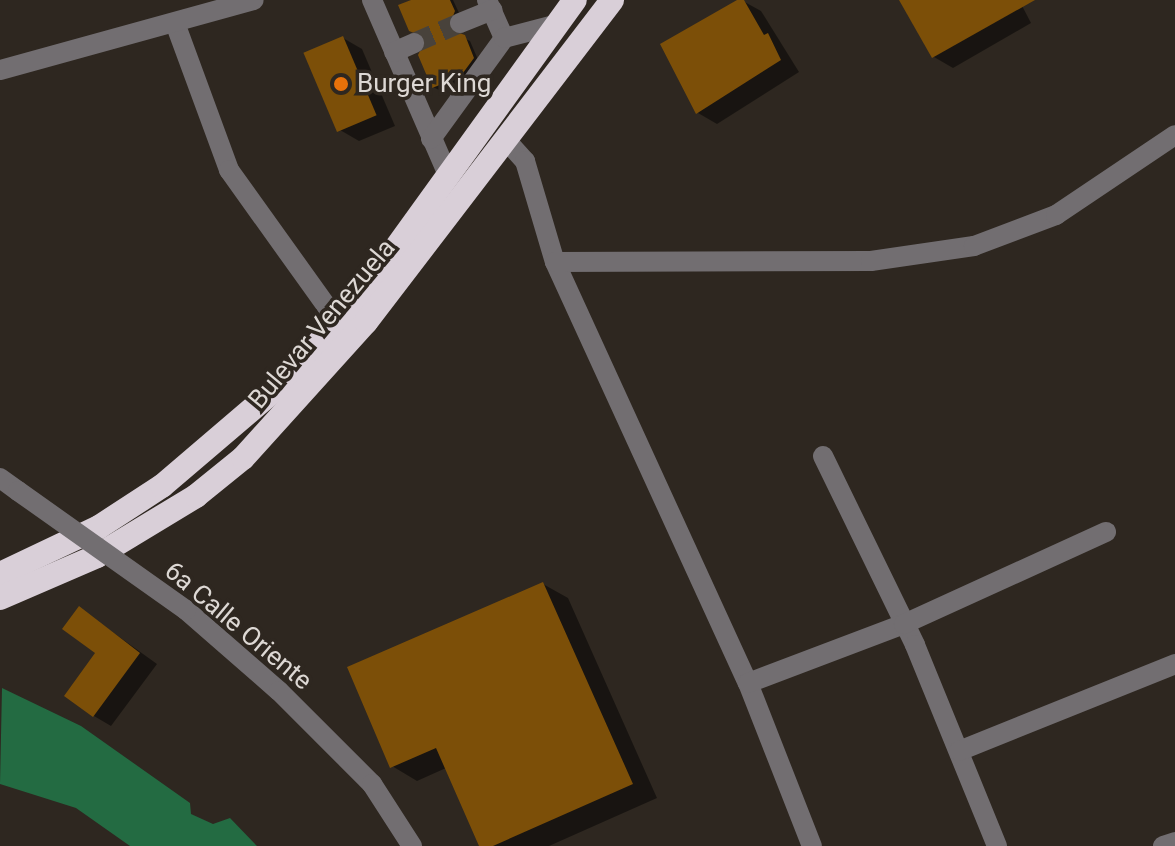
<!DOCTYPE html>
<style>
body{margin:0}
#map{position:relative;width:1175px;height:846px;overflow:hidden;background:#2e2720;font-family:Roboto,sans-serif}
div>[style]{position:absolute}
.forest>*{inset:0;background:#236b42}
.shadow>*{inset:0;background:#0007}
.building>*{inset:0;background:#7c4f08;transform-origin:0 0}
.minor-tunnel>*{height:20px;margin-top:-10px;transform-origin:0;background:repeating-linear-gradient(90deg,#48423b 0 20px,transparent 0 30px)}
.minor>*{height:20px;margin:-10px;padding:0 10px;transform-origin:10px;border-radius:10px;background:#726e71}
.highway>*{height:24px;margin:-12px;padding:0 12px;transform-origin:12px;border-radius:12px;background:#d9cfd8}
.minor-bridge>*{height:20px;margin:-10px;padding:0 10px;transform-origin:10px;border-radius:10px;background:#726e71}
.dots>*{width:22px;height:22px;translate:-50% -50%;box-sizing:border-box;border:4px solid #2e2720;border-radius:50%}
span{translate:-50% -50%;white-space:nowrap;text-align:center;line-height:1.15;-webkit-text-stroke:7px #2e2720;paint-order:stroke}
.poi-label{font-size:26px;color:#ddd8d4}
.left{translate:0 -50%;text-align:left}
.street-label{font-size:26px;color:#ddd8d4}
</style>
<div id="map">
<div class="forest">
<i style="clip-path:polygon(2px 688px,81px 726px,190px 803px,191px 814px,213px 824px,230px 818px,257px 846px,130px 846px,76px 808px,0 784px)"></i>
</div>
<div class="shadow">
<i style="clip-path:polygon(416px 0,453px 0,460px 15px,453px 33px,470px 41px,479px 62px,466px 79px,439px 90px,433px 87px,428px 38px)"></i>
<i style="clip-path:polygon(741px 0,761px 11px,799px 72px,717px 124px,698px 113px)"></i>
<i style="clip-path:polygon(902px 0,1019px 0,1031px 23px,953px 68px,934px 57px)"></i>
<i style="clip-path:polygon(343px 38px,362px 49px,395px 126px,359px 141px,340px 130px)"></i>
<i style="clip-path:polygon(543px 584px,568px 598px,657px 798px,549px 846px,481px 846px,446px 768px,417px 781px,392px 766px)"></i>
<i style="clip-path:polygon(79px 608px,157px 664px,111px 726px,94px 716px,98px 653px)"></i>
</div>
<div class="building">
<i style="clip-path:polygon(411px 0,450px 0,455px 11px,448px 29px,465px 35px,474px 58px,460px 77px,432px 88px,418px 55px,426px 38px,409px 31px,398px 5px)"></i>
<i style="clip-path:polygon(737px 0,744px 0,764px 35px,768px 33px,781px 60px,696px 114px,660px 44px)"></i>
<i style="clip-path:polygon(899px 0,1035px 0,932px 58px)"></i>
<i style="left:343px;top:36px;width:86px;height:43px;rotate:67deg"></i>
<i style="clip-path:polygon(543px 582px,633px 784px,493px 846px,479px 846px,436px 748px,390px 768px,347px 667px)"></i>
<i style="clip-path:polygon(79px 606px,140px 653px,93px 717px,64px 696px,95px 653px,62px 629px)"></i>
</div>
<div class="minor-tunnel">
<i style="left:414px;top:43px;width:50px;rotate:-23.5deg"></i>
</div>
<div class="minor">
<i style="left:372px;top:0;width:191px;rotate:66.5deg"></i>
<i style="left:487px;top:0;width:42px;rotate:65.9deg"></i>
<i style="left:175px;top:23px;width:157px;rotate:69.8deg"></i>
<i style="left:229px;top:170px;width:187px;rotate:54.4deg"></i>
<i style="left:460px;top:23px;width:35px;rotate:-22deg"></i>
<i style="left:394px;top:52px;width:22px;rotate:-24deg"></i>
<i style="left:0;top:70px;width:263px;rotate:-15.4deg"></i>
<i style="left:431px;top:139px;width:125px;rotate:-54.1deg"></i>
<i style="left:504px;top:38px;width:56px;rotate:-14.5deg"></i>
<i style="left:505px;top:139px;width:30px;rotate:48deg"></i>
<i style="left:525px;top:161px;width:105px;rotate:73.5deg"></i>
<i style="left:555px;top:262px;width:463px;rotate:65.4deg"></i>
<i style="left:748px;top:683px;width:175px;rotate:68.6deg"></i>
<i style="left:555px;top:262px;width:316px;rotate:-0.2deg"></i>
<i style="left:871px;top:261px;width:104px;rotate:-8.3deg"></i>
<i style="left:974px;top:246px;width:88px;rotate:-20.7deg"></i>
<i style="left:1056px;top:215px;width:143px;rotate:-33.9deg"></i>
<i style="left:823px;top:456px;width:210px;rotate:64deg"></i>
<i style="left:915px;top:645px;width:217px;rotate:67.8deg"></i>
<i style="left:0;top:478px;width:22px;rotate:36deg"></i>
<i style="left:186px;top:610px;width:123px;rotate:41.1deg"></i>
<i style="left:279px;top:691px;width:132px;rotate:45deg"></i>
<i style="left:372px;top:784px;width:74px;rotate:57.2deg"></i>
<i style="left:748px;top:683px;width:167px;rotate:-20.7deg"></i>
<i style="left:904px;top:624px;width:222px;rotate:-24.5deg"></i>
<i style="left:959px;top:751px;width:233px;rotate:-21.9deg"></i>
<i style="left:1163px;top:846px;width:13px;rotate:-18deg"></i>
</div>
<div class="highway">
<i style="left:0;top:574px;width:110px;rotate:-25.4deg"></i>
<i style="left:99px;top:527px;width:75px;rotate:-33.1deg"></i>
<i style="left:162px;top:486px;width:170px;rotate:-40.5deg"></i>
<i style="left:291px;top:376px;width:138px;rotate:-50deg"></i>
<i style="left:380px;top:270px;width:333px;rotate:-54.2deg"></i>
<i style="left:0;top:598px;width:106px;rotate:-23.4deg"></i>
<i style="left:97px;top:556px;width:116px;rotate:-31.2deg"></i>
<i style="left:196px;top:496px;width:60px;rotate:-39deg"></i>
<i style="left:243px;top:458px;width:183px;rotate:-47.9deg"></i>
<i style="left:366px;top:322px;width:405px;rotate:-52.6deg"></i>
</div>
<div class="minor-bridge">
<i style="left:18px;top:491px;width:206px;rotate:35.3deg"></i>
</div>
<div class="dots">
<i style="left:341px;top:84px;background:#e8710a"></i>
</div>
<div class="poi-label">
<span class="left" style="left:357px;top:84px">Burger King</span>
</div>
<div class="street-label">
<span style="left:322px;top:324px;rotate:-50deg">Bulevar Venezuela</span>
<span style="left:238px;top:626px;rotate:40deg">6a Calle Oriente</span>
</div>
</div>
